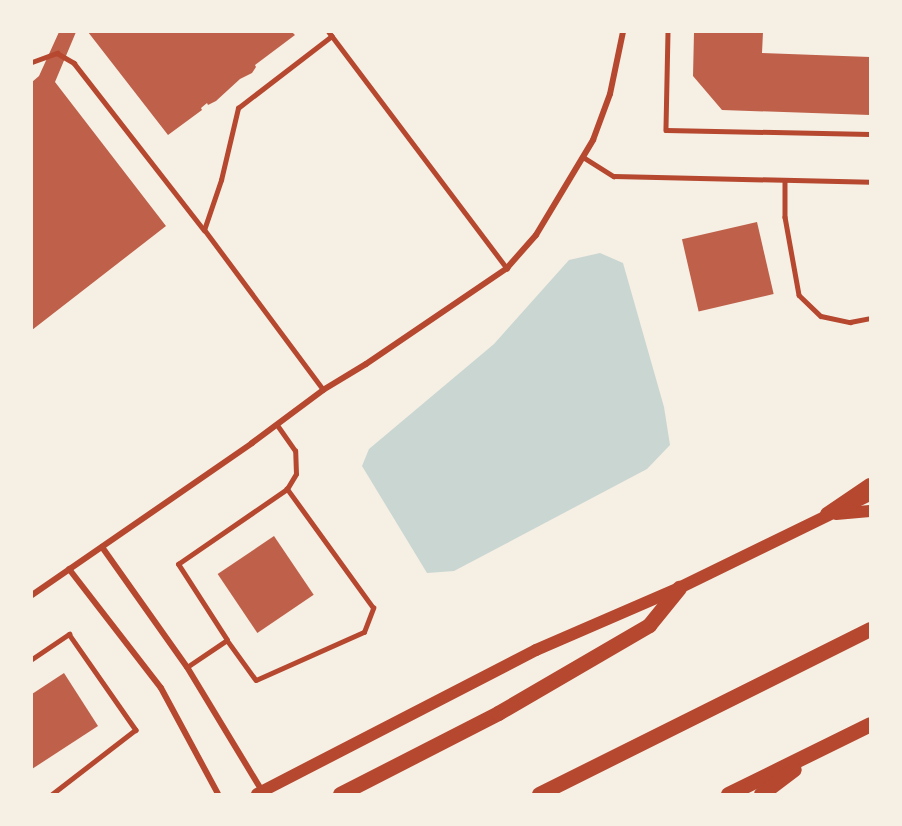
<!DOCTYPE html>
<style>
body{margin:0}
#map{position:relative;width:902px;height:826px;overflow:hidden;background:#f6efe4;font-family:Mulish,sans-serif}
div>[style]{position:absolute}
.water>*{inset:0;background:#c9d6d2}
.building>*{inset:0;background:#bf614a;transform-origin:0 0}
.service>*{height:4.5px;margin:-2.25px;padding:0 2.25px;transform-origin:2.25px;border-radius:2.25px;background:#b5482f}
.minor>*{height:6px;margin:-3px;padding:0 3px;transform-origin:3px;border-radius:3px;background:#b5482f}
.secondary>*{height:12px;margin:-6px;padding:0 6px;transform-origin:6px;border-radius:6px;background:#b5482f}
.primary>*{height:14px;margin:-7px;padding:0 7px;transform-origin:7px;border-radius:7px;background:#b5482f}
.motorway>*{height:15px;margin:-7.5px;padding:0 7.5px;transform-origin:7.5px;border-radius:7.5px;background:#b5482f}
span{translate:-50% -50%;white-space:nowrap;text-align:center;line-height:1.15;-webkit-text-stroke:6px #f6efe4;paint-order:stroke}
.frame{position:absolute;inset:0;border:33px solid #f6efe4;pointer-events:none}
</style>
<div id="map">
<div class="water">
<i style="clip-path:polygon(600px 253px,623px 263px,664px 407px,670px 445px,647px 469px,454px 571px,427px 573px,362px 466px,369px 449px,494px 344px,569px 260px)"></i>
</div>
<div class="building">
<i style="clip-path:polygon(59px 32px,76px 32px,55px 82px,166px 226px,32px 330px,32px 82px,39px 76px)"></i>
<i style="clip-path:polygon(88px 32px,292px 32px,295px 35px,255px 65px,256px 67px,252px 73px,240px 79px,216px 101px,208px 105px,207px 103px,201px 108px,202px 110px,168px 135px)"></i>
<i style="clip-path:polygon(694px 32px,763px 32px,762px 53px,870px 57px,870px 115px,722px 110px,693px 76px)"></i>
<i style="left:757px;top:222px;width:74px;height:77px;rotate:77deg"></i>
<i style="left:274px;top:536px;width:71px;height:68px;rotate:56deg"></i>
<i style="clip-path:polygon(64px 673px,98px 726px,32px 769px,32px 694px)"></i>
</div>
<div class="service">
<i style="left:329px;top:32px;width:296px;rotate:53deg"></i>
<i style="left:668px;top:32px;width:98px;rotate:91.2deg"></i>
<i style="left:666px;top:130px;width:204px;rotate:1.1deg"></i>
<i style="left:32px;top:62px;width:27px;rotate:-20deg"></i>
<i style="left:57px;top:53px;width:20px;rotate:30deg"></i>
<i style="left:74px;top:63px;width:212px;rotate:52.1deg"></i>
<i style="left:583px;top:157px;width:36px;rotate:32deg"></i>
<i style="left:614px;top:176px;width:256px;rotate:1.3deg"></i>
<i style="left:785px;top:180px;width:37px;rotate:90deg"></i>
<i style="left:785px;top:217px;width:79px;rotate:79.8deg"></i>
<i style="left:799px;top:295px;width:30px;rotate:44deg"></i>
<i style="left:821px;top:316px;width:30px;rotate:12deg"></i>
<i style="left:850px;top:322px;width:20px;rotate:-11deg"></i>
<i style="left:323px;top:390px;width:199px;rotate:-126.6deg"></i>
<i style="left:204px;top:230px;width:53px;rotate:-71.2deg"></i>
<i style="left:221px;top:180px;width:74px;rotate:-76.7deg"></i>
<i style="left:238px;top:108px;width:118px;rotate:-37.5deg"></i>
<i style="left:227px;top:640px;width:90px;rotate:-122.8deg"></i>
<i style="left:178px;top:564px;width:132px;rotate:-34.5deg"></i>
<i style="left:287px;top:489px;width:17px;rotate:-59deg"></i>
<i style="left:296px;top:474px;width:23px;rotate:-92deg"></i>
<i style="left:295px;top:451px;width:32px;rotate:-125deg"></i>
<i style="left:32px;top:659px;width:45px;rotate:-34deg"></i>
<i style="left:69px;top:634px;width:117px;rotate:55.1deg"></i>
<i style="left:136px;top:730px;width:105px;rotate:142.4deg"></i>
<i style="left:187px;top:667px;width:48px;rotate:-34deg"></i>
<i style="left:227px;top:640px;width:49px;rotate:54.1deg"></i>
<i style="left:256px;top:680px;width:118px;rotate:-24deg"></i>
<i style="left:364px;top:632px;width:26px;rotate:-69deg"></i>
<i style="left:373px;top:608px;width:147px;rotate:-125.9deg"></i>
</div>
<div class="minor">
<i style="left:102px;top:547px;width:147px;rotate:54.7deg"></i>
<i style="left:187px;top:667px;width:145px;rotate:58.8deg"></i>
<i style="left:69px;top:569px;width:150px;rotate:52.3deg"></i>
<i style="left:161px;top:688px;width:120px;rotate:61.7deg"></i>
<i style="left:32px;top:595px;width:267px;rotate:-34.6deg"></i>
<i style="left:252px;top:443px;width:89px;rotate:-36.7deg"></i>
<i style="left:323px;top:390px;width:50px;rotate:-31.2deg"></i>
<i style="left:366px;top:364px;width:171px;rotate:-34.2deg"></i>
<i style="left:507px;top:268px;width:44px;rotate:-48.7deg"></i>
<i style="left:536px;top:235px;width:111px;rotate:-59deg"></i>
<i style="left:593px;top:140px;width:49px;rotate:-69.7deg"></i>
<i style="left:610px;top:94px;width:63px;rotate:-78.2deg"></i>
</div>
<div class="secondary">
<i style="left:836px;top:514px;width:34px;rotate:-5deg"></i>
<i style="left:257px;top:794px;width:314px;rotate:-27.3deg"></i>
<i style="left:536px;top:650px;width:156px;rotate:-23.4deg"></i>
<i style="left:679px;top:588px;width:212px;rotate:-26deg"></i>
</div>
<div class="primary">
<i style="left:827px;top:514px;width:52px;rotate:-34deg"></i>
</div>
<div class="motorway">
<i style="left:340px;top:794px;width:178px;rotate:-27.1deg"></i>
<i style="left:498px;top:713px;width:175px;rotate:-30.2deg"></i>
<i style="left:649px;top:625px;width:48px;rotate:-51deg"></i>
<i style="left:539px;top:794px;width:370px;rotate:-26.5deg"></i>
<i style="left:728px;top:794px;width:158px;rotate:-26.2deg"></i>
<i style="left:761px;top:794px;width:41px;rotate:-37.1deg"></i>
</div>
<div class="frame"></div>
</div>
